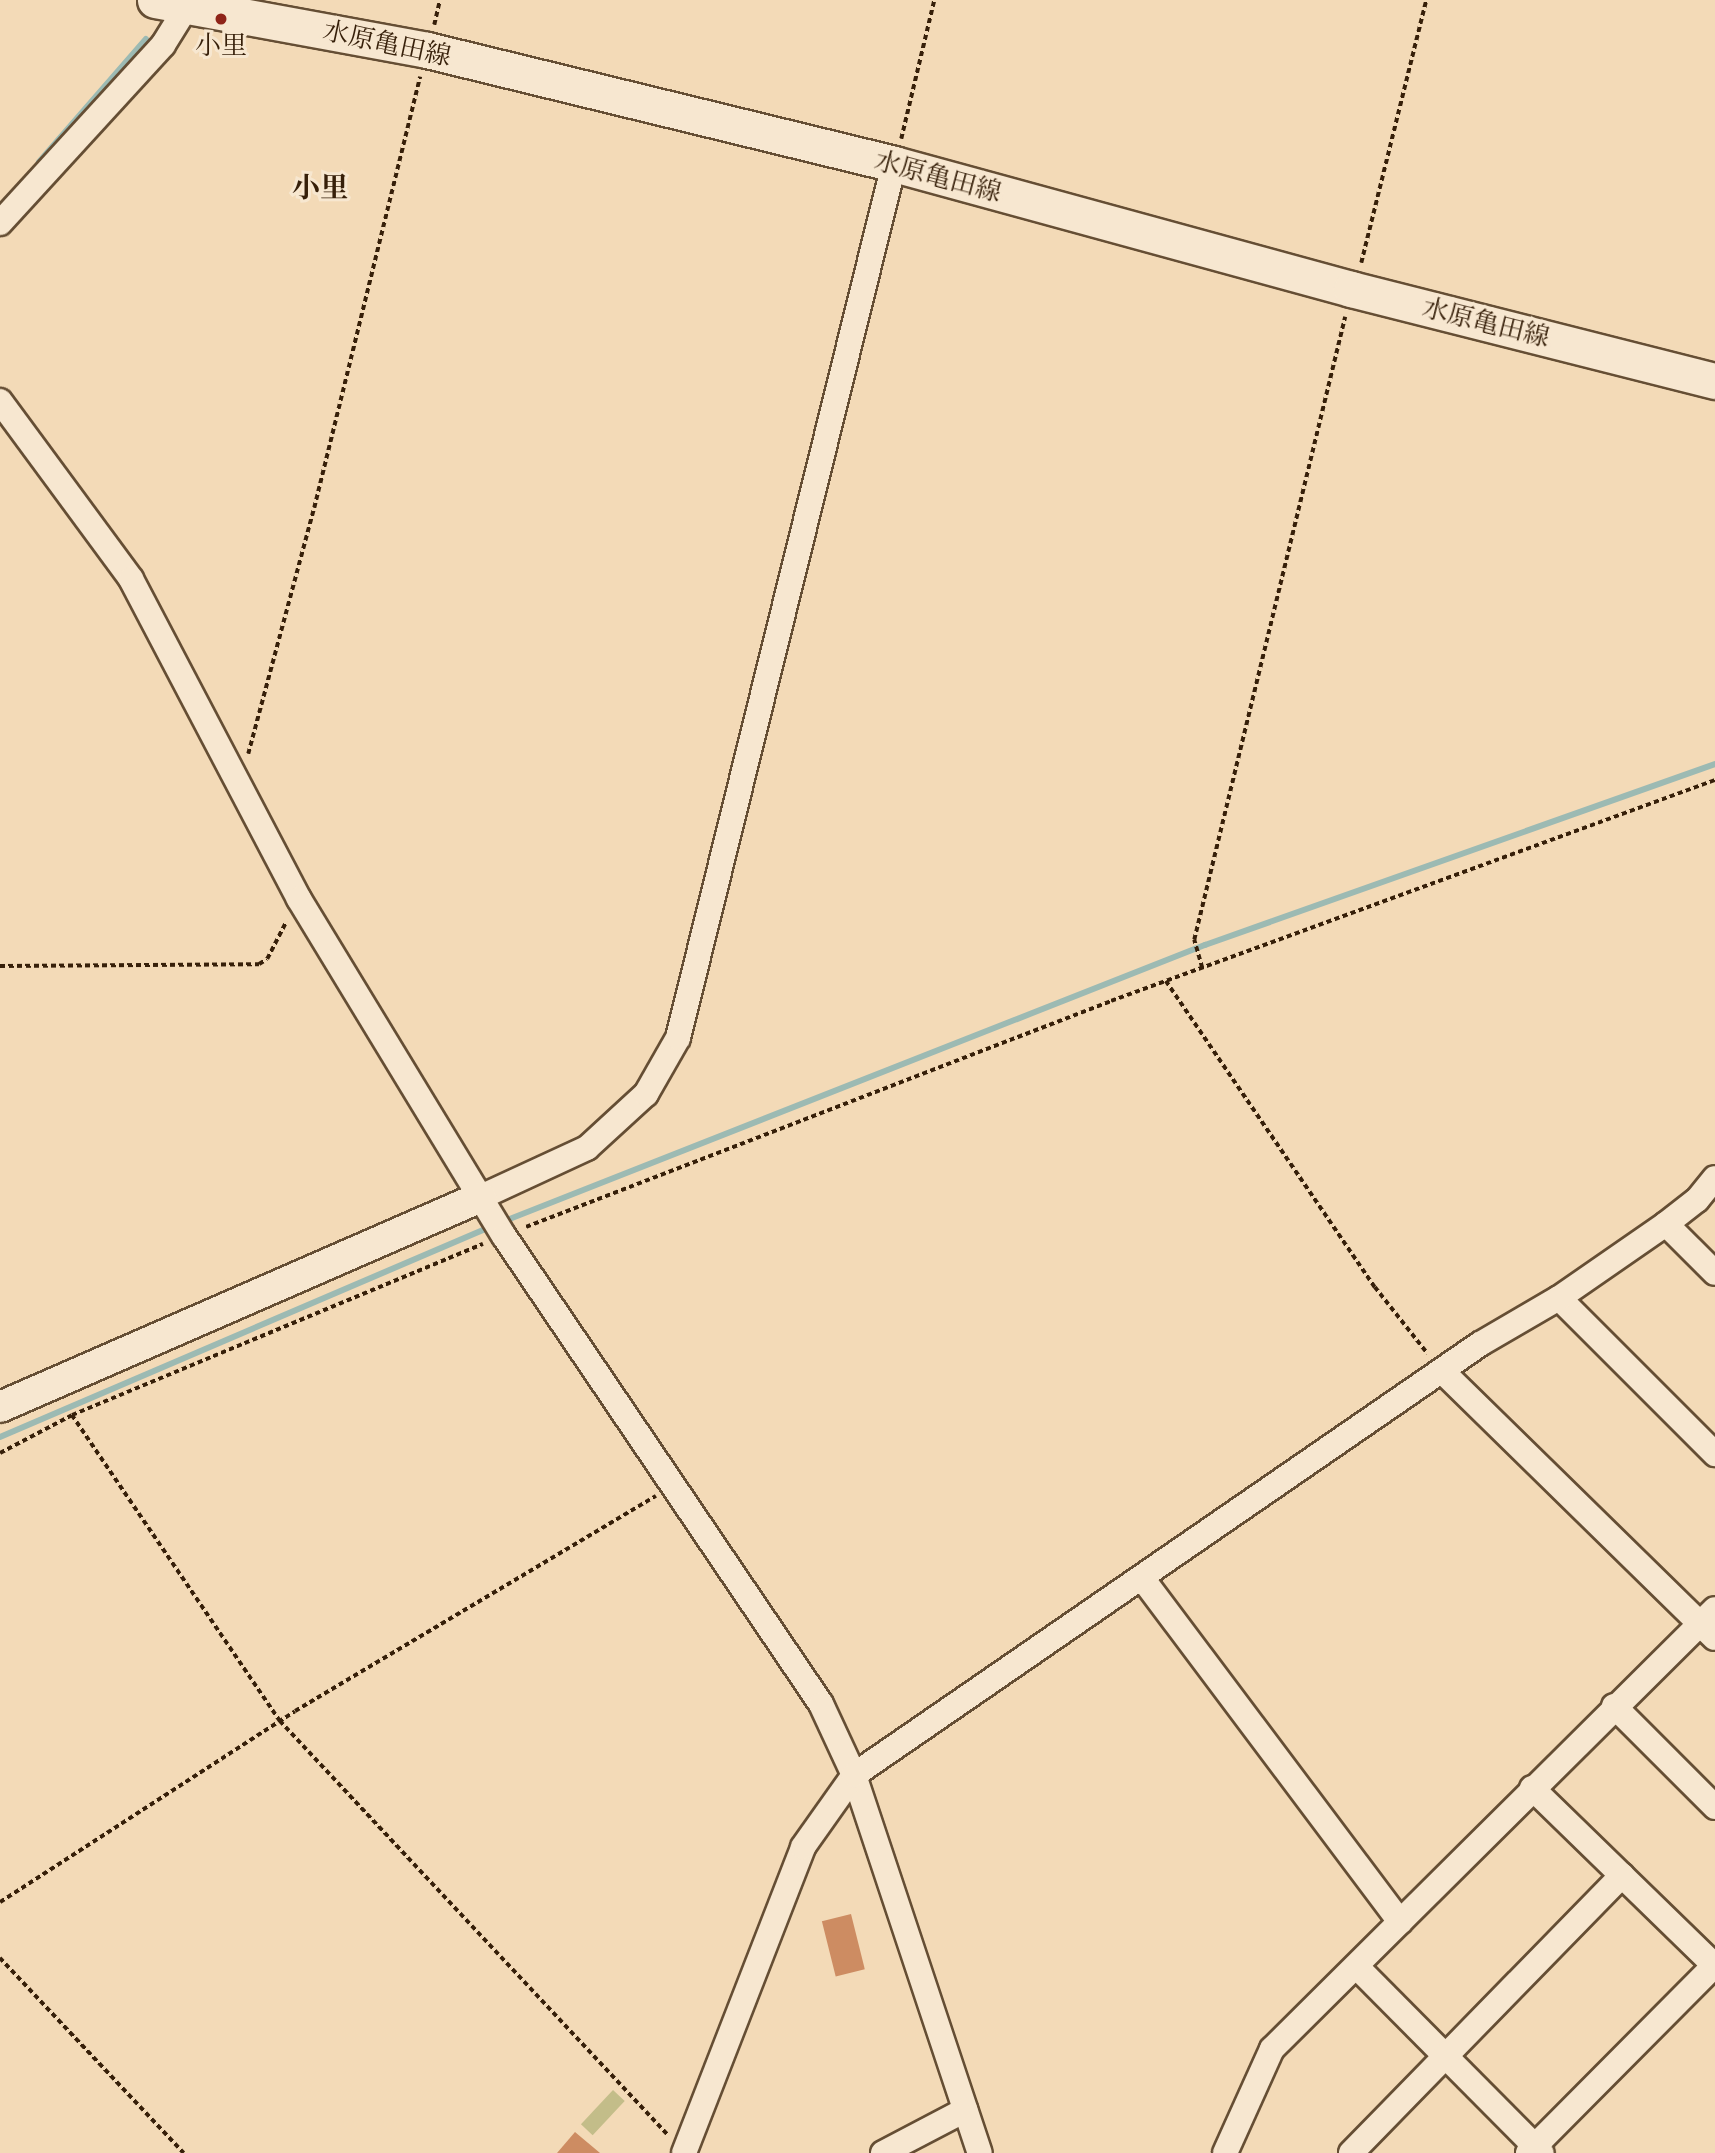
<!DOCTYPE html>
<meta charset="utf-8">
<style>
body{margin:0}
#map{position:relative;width:1715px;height:2153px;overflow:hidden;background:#f3dab7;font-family:Alegreya,"Noto Serif JP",serif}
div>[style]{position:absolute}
.green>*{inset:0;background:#c3bd89;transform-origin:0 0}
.stream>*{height:6px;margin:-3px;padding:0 3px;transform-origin:3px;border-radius:3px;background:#9cbab3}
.building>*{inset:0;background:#cd8c62;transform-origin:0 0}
.path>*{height:3.5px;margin-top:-1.75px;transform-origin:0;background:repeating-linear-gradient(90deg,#361f09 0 5px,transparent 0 8.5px)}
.roads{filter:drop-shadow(2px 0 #654e34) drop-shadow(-2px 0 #654e34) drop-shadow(0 2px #654e34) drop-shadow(0 -2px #654e34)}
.minor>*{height:24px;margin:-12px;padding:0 12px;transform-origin:12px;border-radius:12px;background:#f7e7d0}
.tertiary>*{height:30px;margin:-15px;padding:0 15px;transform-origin:15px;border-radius:15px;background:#f7e7d0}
.secondary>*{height:35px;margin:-17.5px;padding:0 17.5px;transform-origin:17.5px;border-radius:17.5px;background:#f7e7d0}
.dots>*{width:19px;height:19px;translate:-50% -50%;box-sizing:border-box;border:4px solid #f7e7d0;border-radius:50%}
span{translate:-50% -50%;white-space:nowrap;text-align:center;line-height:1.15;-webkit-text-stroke:6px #f7e7d0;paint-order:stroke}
.street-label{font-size:26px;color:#361f09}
.poi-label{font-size:26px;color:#361f09}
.neighbourhood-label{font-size:28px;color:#361f09;font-weight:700}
</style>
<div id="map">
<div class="green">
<i style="left:613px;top:2090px;width:16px;height:47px;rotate:43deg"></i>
</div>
<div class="stream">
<i style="left:39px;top:162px;width:163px;rotate:-49deg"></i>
<i style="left:502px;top:1222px;width:756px;rotate:-21.51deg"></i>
<i style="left:1205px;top:945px;width:541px;rotate:-19.54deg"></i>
<i style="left:0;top:1437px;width:535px;rotate:-23.21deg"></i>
</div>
<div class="building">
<i style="left:851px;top:1914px;width:57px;height:30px;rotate:76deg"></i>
<i style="clip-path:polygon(575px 2132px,600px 2153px,557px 2153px)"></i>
</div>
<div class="path">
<i style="left:434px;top:25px;width:26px;rotate:-77deg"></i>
<i style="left:901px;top:139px;width:143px;rotate:-76.6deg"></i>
<i style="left:1361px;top:263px;width:271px;rotate:-76.1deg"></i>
<i style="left:248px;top:754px;width:255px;rotate:-75deg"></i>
<i style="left:314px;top:508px;width:444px;rotate:-76.2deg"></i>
<i style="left:0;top:966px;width:259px;rotate:-0.4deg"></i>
<i style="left:259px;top:964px;width:9px;rotate:-32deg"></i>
<i style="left:267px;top:959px;width:42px;rotate:-62.8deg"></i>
<i style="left:1202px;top:968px;width:29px;rotate:-106deg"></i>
<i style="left:1194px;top:940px;width:641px;rotate:-76.38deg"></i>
<i style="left:1166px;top:981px;width:371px;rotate:55.7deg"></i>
<i style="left:1375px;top:1287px;width:85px;rotate:51.7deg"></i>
<i style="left:526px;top:1227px;width:627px;rotate:-21.12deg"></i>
<i style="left:1111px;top:1001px;width:643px;rotate:-20.1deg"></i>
<i style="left:72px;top:1415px;width:370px;rotate:55.8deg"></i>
<i style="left:280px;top:1721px;width:566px;rotate:46.86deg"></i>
<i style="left:0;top:1453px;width:81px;rotate:-27.8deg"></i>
<i style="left:72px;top:1415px;width:445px;rotate:-22.6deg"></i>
<i style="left:0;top:1902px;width:351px;rotate:-32.9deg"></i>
<i style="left:295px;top:1711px;width:420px;rotate:-30.8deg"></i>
<i style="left:0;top:1958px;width:268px;rotate:46.7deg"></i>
</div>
<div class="roads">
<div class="minor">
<i style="left:0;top:223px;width:241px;rotate:-47.5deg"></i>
<i style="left:163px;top:45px;width:53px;rotate:-58.1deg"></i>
<i style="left:0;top:401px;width:221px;rotate:53.6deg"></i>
<i style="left:131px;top:579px;width:361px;rotate:62.3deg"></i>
<i style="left:299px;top:899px;width:394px;rotate:58.7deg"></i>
<i style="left:504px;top:1236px;width:565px;rotate:55.89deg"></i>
<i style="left:821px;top:1704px;width:78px;rotate:65.1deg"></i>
<i style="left:854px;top:1775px;width:398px;rotate:71.6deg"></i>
<i style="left:481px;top:1197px;width:117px;rotate:-24.8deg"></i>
<i style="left:587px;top:1148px;width:80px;rotate:-42.5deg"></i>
<i style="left:646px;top:1094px;width:64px;rotate:-60.3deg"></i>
<i style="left:678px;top:1038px;width:900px;rotate:-76.12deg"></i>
<i style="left:1666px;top:1224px;width:69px;rotate:45deg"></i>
<i style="left:1559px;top:1298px;width:221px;rotate:45deg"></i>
<i style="left:1443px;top:1372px;width:380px;rotate:44.4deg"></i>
<i style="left:1142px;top:1578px;width:430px;rotate:53.1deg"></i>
<i style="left:1614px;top:1706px;width:143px;rotate:45deg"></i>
<i style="left:1532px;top:1788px;width:255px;rotate:44.2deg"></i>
<i style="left:1357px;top:1967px;width:262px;rotate:45.2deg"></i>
<i style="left:684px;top:2153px;width:328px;rotate:-68.7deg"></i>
<i style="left:803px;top:1847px;width:88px;rotate:-54.7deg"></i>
<i style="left:854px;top:1775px;width:760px;rotate:-34.55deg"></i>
<i style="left:1480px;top:1344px;width:91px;rotate:-30.2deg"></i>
<i style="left:1559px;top:1298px;width:130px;rotate:-34.7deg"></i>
<i style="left:1666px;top:1224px;width:39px;rotate:-38deg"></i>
<i style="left:1697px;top:1200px;width:28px;rotate:-51deg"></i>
<i style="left:883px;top:2153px;width:93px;rotate:-27.7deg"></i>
<i style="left:1225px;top:2153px;width:114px;rotate:-65.7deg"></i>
<i style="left:1272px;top:2049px;width:624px;rotate:-44.81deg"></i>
<i style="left:1351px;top:2153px;width:388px;rotate:-45.7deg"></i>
<i style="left:1528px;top:2153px;width:264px;rotate:-45.2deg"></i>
</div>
<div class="tertiary">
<i style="left:0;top:1407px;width:525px;rotate:-23.59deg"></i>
</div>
<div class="secondary">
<i style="left:155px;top:0;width:277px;rotate:10.4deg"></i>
<i style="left:427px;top:50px;width:481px;rotate:13.7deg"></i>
<i style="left:894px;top:164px;width:474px;rotate:15.3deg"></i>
<i style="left:1351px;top:289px;width:375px;rotate:14.2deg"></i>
</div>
</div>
<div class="dots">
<i style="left:221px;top:19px;background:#8f2418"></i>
</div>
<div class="street-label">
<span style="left:387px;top:44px;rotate:12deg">水原亀田線</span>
<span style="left:938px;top:177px;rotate:15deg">水原亀田線</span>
<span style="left:1486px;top:323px;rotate:14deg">水原亀田線</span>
</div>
<div class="poi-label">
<span style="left:221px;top:46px">小里</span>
</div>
<div class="neighbourhood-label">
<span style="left:320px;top:188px">小里</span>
</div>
</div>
